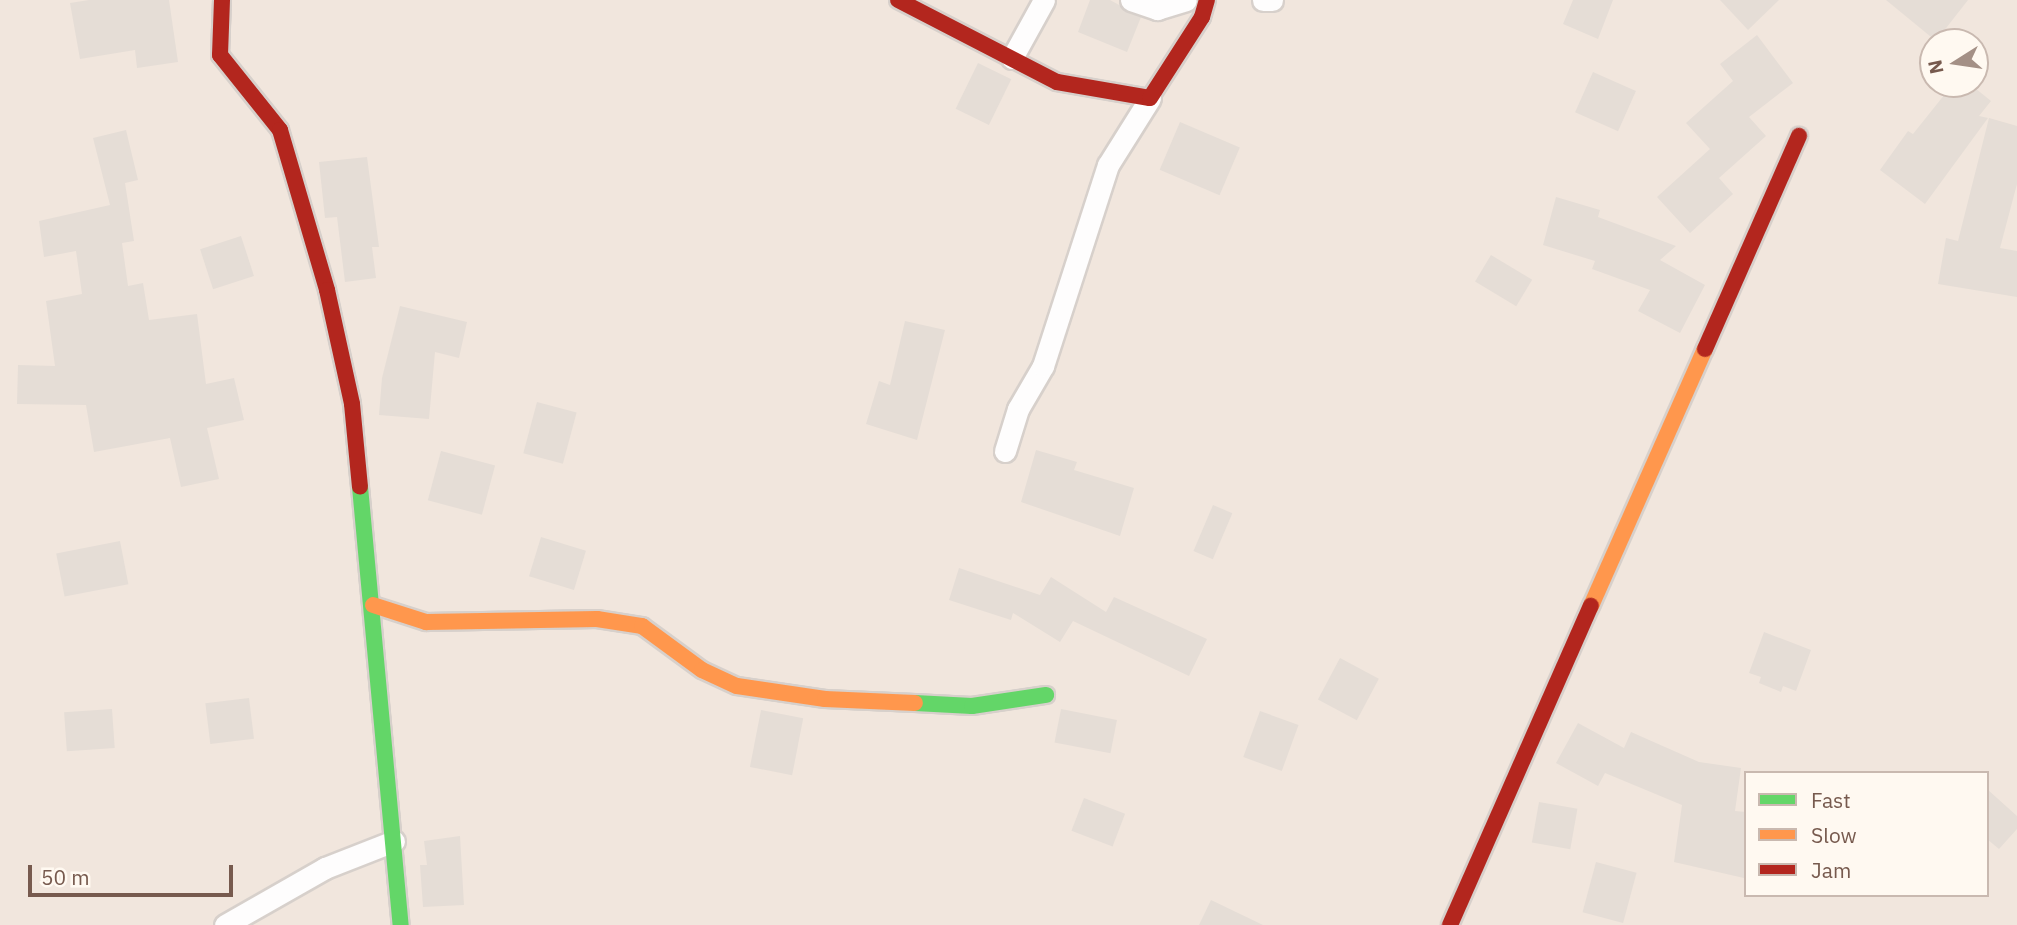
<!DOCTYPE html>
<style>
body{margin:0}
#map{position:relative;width:2017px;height:925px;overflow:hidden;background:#f8f4ef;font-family:"IBM Plex Sans",sans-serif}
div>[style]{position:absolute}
.residential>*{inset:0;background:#f1e6dd}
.building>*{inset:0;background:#e5ddd6;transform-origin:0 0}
.roads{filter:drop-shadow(2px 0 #d7d0cb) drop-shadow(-2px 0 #d7d0cb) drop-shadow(0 2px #d7d0cb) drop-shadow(0 -2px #d7d0cb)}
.street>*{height:21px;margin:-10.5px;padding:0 10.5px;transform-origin:10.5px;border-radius:10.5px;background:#fefdfd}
.fast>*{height:16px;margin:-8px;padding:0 8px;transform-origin:8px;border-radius:8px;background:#63d668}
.slow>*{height:16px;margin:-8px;padding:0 8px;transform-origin:8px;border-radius:8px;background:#ff974d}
.jam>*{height:16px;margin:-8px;padding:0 8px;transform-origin:8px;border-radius:8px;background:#b3261e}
span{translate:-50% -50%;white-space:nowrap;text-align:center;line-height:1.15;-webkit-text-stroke:6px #fff9f1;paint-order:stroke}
.legend{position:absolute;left:1744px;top:771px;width:245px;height:126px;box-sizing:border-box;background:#fff9f1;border:2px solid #c9b9b0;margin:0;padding:9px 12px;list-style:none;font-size:21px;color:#775a4e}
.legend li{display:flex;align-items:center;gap:14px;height:35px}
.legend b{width:35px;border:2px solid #c9b9b0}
.north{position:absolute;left:1919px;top:28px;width:70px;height:70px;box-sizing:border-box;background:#fff9f1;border:2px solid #c9b9b0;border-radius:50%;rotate:258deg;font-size:19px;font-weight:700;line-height:28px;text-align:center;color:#775a4e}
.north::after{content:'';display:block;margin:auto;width:24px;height:32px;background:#a49086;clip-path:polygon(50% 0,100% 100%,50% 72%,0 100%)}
.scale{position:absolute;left:28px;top:865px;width:205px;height:32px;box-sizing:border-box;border:4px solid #775a4e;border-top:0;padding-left:9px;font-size:21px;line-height:24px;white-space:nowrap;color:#775a4e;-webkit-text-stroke:5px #fff9f1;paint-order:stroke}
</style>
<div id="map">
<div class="residential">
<i style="clip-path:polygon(evenodd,0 0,2017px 0,2017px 925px,0 925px,0 0,1933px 42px,1975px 42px,1975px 84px,1933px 84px,1933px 42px,0 0,1746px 773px,1987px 773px,1987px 895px,1746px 895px,1746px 773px)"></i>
</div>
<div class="building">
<i style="clip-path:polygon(89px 0,169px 0,178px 62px,137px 68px,135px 50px,80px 59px,70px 3px)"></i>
<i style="clip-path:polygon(1090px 0,1110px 0,1141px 17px,1127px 52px,1078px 32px)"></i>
<i style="clip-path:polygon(1573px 0,1613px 0,1598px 39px,1563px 24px)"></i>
<i style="clip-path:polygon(1720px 0,1779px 0,1748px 30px)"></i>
<i style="clip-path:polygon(1886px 0,1968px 0,1936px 41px)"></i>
<i style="clip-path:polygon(1757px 35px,1793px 83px,1749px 117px,1766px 136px,1719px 178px,1733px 194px,1690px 233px,1657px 197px,1710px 149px,1686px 123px,1733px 81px,1720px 64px)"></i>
<i style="left:978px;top:63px;width:37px;height:51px;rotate:26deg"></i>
<i style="left:1593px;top:72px;width:47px;height:44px;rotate:24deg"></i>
<i style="clip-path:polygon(1953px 84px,1970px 84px,1991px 101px,1979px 116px,1988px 118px,1925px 204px,1880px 170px,1908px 131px,1913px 134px)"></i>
<i style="clip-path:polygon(1989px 118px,2017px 126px,2017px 184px,2000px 248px,2017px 251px,2017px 297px,1938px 284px,1946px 238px,1958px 241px)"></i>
<i style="left:1180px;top:122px;width:65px;height:52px;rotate:23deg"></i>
<i style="clip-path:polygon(126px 130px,138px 180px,125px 183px,134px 241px,122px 243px,128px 286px,143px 283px,149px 320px,197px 314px,206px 384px,234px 378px,244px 420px,207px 428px,219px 479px,181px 487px,170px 438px,94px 452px,86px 405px,17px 404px,18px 365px,55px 366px,46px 301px,82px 294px,76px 251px,44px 257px,39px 221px,110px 205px,93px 138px)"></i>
<i style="clip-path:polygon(367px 157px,379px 247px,372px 247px,376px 278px,345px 282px,337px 217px,325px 218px,319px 162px)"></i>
<i style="clip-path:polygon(1556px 197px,1600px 210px,1598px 217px,1676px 246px,1660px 260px,1705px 285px,1680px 333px,1638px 311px,1650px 290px,1592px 269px,1595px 261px,1543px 245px)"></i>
<i style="left:241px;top:236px;width:42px;height:43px;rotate:72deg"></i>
<i style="left:1491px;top:255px;width:48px;height:31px;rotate:31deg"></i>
<i style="clip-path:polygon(400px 306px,467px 322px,459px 358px,435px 352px,429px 419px,379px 415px,382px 378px)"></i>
<i style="clip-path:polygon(905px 321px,945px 330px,917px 440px,866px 424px,879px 381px,890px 385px)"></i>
<i style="left:537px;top:402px;width:41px;height:53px;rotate:15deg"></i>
<i style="clip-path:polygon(1036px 450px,1077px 462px,1074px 470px,1134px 488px,1120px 536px,1021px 502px)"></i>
<i style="left:441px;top:451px;width:56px;height:51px;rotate:15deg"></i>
<i style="left:1213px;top:505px;width:21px;height:50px;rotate:23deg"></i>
<i style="left:541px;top:537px;width:47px;height:41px;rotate:17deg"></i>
<i style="left:120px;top:541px;width:44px;height:65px;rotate:79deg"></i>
<i style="clip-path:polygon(959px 568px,1040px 595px,1051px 577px,1106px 612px,1114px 597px,1207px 639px,1189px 676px,1073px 621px,1060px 642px,1013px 613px,1011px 620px,949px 600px)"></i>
<i style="clip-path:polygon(1764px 632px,1811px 650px,1796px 691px,1783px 686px,1781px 692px,1759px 683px,1761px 677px,1749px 673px)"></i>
<i style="left:1340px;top:658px;width:44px;height:47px;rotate:28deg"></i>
<i style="left:249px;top:698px;width:41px;height:44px;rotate:83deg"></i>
<i style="left:112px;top:709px;width:39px;height:48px;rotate:86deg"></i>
<i style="left:1061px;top:709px;width:57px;height:34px;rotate:11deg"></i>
<i style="left:761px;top:710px;width:43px;height:58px;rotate:11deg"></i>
<i style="left:1260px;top:711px;width:41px;height:49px;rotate:20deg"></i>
<i style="clip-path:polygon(1578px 723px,1624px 748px,1631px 732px,1699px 762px,1741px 768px,1735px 811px,1746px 812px,1744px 878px,1674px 862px,1682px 805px,1605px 773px,1598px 786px,1556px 763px)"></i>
<i style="clip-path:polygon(1987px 789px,2017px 816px,2017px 829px,1999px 849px,1987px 839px)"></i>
<i style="left:1084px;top:798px;width:44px;height:35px;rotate:21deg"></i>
<i style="left:1539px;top:802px;width:39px;height:41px;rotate:10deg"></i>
<i style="clip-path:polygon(460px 836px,464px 905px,423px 907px,420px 865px,427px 865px,424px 841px)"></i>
<i style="left:1596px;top:862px;width:42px;height:52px;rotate:15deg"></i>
<i style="clip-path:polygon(1211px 900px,1263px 925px,1199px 925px)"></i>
</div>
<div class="roads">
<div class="street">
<i style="left:1131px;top:0;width:28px;rotate:19deg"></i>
<i style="left:1157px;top:9px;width:30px;rotate:-17deg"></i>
<i style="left:1263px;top:0;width:9px"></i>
<i style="left:1012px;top:58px;width:66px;rotate:-61.1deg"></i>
<i style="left:1005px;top:451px;width:44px;rotate:-72.8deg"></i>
<i style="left:1018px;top:409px;width:50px;rotate:-59.8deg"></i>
<i style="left:1043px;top:366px;width:211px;rotate:-72.1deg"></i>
<i style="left:1108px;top:165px;width:79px;rotate:-57.9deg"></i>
<i style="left:225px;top:925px;width:115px;rotate:-29.7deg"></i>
<i style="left:325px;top:868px;width:74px;rotate:-21.4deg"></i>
</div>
<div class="fast">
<i style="left:360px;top:487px;width:440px;rotate:84.7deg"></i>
<i style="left:915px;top:703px;width:57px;rotate:3deg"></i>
<i style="left:972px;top:706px;width:75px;rotate:-8.5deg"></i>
</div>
<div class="slow">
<i style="left:373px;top:605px;width:56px;rotate:17.8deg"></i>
<i style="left:426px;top:622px;width:171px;rotate:-1deg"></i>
<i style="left:597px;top:619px;width:46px;rotate:8.8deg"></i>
<i style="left:642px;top:626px;width:74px;rotate:36.3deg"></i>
<i style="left:702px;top:670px;width:38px;rotate:25deg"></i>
<i style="left:737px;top:686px;width:89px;rotate:8.4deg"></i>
<i style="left:825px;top:699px;width:90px;rotate:2.5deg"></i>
<i style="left:1591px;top:606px;width:281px;rotate:-66.1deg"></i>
</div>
<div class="jam">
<i style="left:222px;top:0;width:55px;rotate:92.1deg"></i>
<i style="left:220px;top:55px;width:96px;rotate:51.3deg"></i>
<i style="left:280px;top:130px;width:167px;rotate:73.6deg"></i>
<i style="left:327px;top:290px;width:117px;rotate:77.6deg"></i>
<i style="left:352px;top:404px;width:83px;rotate:84.5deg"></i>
<i style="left:898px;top:0;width:179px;rotate:27.3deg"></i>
<i style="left:1057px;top:82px;width:94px;rotate:9.8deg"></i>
<i style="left:1150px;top:98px;width:96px;rotate:-57.3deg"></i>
<i style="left:1202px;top:17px;width:18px;rotate:-74deg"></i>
<i style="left:1705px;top:349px;width:233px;rotate:-66.2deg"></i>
<i style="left:1450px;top:925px;width:349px;rotate:-66.2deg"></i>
</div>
</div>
<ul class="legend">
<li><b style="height:9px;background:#63d668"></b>Fast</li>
<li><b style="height:9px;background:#ff974d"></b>Slow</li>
<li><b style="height:9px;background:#b3261e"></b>Jam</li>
</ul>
<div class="north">N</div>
<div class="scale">50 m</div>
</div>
